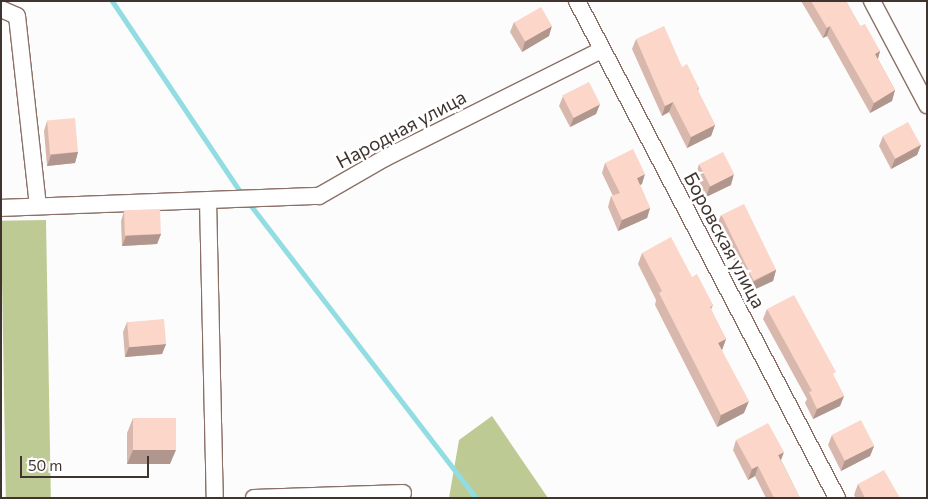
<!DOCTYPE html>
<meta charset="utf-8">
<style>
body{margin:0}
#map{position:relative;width:928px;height:499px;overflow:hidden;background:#fcfcfc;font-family:Commissioner,sans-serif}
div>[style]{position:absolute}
.forest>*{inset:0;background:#beca93;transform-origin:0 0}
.stream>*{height:5px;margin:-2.5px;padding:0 2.5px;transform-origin:2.5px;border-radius:2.5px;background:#91dde2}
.roads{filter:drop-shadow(1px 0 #8b7067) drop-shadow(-1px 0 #8b7067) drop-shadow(0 1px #8b7067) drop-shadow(0 -1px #8b7067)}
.minor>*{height:16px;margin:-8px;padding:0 8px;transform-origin:8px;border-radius:8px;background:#fff}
.wall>*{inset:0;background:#d8b8ad}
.shaded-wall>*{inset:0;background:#b0968d}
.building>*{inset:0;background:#fbd6c9;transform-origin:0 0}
span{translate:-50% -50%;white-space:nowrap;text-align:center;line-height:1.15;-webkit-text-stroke:5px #fff;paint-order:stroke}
.street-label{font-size:19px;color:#403430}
.frame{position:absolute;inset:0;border:2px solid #403430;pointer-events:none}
.scale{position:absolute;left:20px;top:456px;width:129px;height:22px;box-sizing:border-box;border:2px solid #403430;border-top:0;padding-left:6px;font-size:15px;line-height:18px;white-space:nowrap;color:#403430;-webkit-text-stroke:4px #fff;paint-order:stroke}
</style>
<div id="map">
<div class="forest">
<i style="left:46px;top:220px;width:278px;height:45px;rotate:89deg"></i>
<i style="clip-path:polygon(492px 416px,548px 498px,449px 498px,459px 440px)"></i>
</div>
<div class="stream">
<i style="left:112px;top:1px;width:235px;rotate:56.1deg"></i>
<i style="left:248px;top:202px;width:374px;rotate:52.4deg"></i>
</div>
<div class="roads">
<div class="minor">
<i style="left:577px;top:1px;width:561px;rotate:62.38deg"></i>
<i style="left:872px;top:1px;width:118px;rotate:62.1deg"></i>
<i style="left:1px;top:9px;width:17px;rotate:24deg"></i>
<i style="left:17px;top:16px;width:191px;rotate:83.7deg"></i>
<i style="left:208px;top:200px;width:298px;rotate:88.7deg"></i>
<i style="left:1px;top:208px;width:318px;rotate:-2.2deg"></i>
<i style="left:319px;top:196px;width:76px;rotate:-29.9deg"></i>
<i style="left:385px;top:158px;width:242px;rotate:-26.5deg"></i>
<i style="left:254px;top:498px;width:149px;rotate:-1.9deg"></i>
</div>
</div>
<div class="wall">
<i style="clip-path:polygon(801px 1px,846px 1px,860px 26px,880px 51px,878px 59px,895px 90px,892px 101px,870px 113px,827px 36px,823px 38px)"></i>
<i style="clip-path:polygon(514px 22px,549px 36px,522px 52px,510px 32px)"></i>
<i style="clip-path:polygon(636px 39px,682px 67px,699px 88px,698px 91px,715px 125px,711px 136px,687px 148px,669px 112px,662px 116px,632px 49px)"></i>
<i style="clip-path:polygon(563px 96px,600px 104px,596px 114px,570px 127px,559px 106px)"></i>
<i style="clip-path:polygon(47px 121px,78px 152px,75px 163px,47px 166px,44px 131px)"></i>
<i style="clip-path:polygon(883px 136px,921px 145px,917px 155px,891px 169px,879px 146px)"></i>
<i style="clip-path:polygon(605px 163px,642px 184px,640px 185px,650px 208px,647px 218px,618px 231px,608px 207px,611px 196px,613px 196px,602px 173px)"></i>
<i style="clip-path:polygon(699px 164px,731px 185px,706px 197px,696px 174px)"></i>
<i style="clip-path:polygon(124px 211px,161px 234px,157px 244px,122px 246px,121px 221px)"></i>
<i style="clip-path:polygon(721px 215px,776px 270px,773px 281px,749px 292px,717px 225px)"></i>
<i style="clip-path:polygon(642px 253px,692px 277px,713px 305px,711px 310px,726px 339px,722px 350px,744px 413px,717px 427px,655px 305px,656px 300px,638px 264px)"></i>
<i style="clip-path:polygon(767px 309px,834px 377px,844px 396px,840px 406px,813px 419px,805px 403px,807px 399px,763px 319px)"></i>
<i style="clip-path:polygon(127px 322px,166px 344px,162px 354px,125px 357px,123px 332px)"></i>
<i style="clip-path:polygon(133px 418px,170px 464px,127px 464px,127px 433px)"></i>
<i style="clip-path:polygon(832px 435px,874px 446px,870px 456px,841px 471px,828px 445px)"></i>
<i style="clip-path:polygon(736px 440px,781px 460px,800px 498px,766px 498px,755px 476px,748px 480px,733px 450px)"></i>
<i style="clip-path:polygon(858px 484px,900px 498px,856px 498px,854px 495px)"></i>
</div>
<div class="shaded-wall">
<i style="clip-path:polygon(552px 26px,549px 36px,522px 52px,525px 41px)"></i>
<i style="clip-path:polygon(830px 26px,827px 36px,823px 38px,827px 28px)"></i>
<i style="clip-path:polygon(880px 51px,877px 62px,875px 54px)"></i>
<i style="clip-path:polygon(895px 90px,892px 101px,870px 113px,874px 103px)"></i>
<i style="clip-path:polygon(673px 102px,669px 112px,662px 116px,665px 106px)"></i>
<i style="clip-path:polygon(600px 104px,596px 114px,570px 127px,574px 117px)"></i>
<i style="clip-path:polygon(715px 125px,711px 136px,687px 148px,691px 137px)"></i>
<i style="clip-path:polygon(921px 145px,917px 155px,891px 169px,895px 159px)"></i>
<i style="clip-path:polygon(78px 152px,75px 163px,47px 166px,51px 155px)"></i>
<i style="clip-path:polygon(645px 174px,642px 184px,633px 188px,637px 178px)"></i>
<i style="clip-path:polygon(734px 174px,731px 185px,706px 197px,710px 186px)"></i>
<i style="clip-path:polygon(650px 208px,647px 218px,618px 231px,622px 220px)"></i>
<i style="clip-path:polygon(161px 234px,157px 244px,122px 246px,126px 236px)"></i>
<i style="clip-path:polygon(776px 270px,773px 281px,749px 292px,753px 282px)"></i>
<i style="clip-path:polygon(726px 339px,722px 350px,718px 343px)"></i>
<i style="clip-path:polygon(166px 344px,162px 354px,125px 357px,129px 347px)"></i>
<i style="clip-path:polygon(844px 396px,840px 406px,813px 419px,817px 409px)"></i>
<i style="clip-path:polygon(749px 401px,744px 413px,717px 427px,721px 415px)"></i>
<i style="clip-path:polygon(874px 446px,870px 456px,841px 471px,845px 460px)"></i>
<i style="clip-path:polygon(133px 450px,176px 450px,170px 464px,127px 464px)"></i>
<i style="clip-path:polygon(784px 452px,780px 463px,778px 455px)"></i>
<i style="clip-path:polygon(758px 466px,755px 476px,748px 480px,752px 469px)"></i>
</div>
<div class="building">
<i style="clip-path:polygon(811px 1px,846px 1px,860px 26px,865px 24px,880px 51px,875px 54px,895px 90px,874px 103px,830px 26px,827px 28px)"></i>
<i style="left:541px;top:7px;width:22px;height:31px;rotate:60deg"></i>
<i style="clip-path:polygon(664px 26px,682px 67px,687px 64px,699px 88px,697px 89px,715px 125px,691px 137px,673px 102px,665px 106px,636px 39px)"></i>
<i style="left:589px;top:82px;width:25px;height:30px;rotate:63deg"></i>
<i style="left:75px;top:118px;width:34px;height:28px;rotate:85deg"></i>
<i style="left:908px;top:122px;width:26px;height:29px;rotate:61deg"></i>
<i style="clip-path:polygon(633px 149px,645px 174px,637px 178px,650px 208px,622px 220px,611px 196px,620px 193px,605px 163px)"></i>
<i style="left:723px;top:152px;width:25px;height:27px;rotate:63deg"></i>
<i style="left:744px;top:204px;width:73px;height:25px;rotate:64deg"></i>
<i style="left:160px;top:209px;width:25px;height:36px;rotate:88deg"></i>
<i style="clip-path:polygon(671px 237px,692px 277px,697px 274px,713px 305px,710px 307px,726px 339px,718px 343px,749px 401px,721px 415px,659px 293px,662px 291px,642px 253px)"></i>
<i style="clip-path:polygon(794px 295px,836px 372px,833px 374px,844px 396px,817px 409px,809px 392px,812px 391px,767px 309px)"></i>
<i style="left:164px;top:319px;width:25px;height:37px;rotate:85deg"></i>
<i style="left:133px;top:418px;width:43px;height:32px"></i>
<i style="left:861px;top:420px;width:29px;height:33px;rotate:63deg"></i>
<i style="clip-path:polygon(768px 423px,784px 452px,778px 455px,800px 498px,774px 498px,758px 466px,752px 469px,736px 440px)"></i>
<i style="clip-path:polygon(884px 470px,900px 498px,865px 498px,858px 484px)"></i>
</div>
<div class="street-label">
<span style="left:401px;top:129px;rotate:-28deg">Народная улица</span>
<span style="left:725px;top:240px;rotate:62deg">Боровская улица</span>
</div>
<div class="frame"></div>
<div class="scale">50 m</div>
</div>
